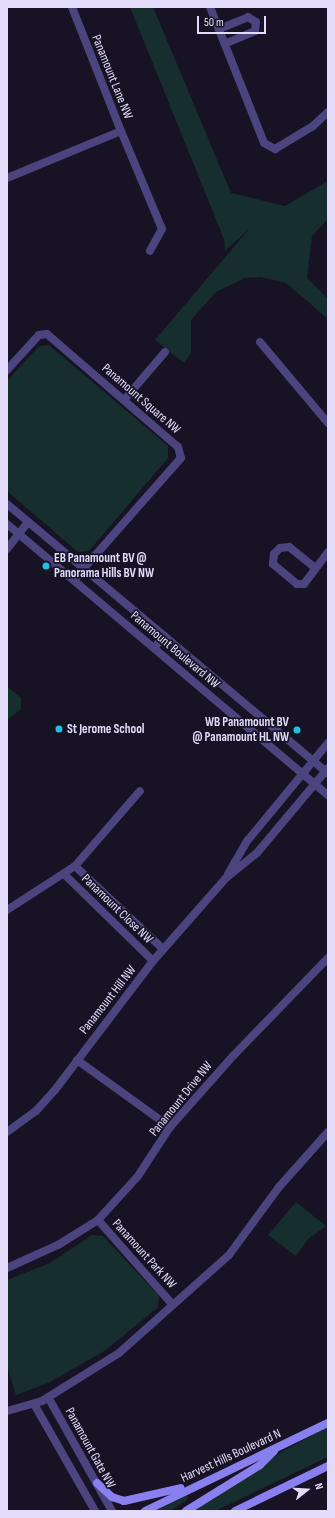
<!DOCTYPE html>
<style>
body{margin:0}
#map{position:relative;width:335px;height:1518px;overflow:hidden;background:#171325;font-family:"Sofia Sans Condensed",sans-serif}
div>[style]{position:absolute}
.green>*{inset:0;background:#172e2f}
.minor>*{height:8px;margin:-4px;padding:0 4px;transform-origin:4px;border-radius:4px;background:#4b447e}
.tertiary>*{height:8px;margin:-4px;padding:0 4px;transform-origin:4px;border-radius:4px;background:#4b447e}
.secondary>*{height:8px;margin:-4px;padding:0 4px;transform-origin:4px;border-radius:4px;background:#8a7fee}
.dots>*{width:11px;height:11px;translate:-50% -50%;box-sizing:border-box;border:2px solid #171325;border-radius:50%}
span{translate:-50% -50%;white-space:nowrap;text-align:center;line-height:1.15;-webkit-text-stroke:3.5px #171325;paint-order:stroke}
.street-label{font-size:13px;color:#e2dcfa}
.poi-label{font-size:13px;color:#e2dcfa;font-weight:700}
.left{translate:0 -50%;text-align:left}
.right{translate:-100% -50%;text-align:right}
.frame{position:absolute;inset:0;border:8px solid #e2dcfa;pointer-events:none}
.north{position:absolute;left:287px;top:1470px;width:40px;height:40px;-webkit-text-stroke:3px #171325;paint-order:stroke;rotate:73deg;font-size:11px;font-weight:700;line-height:16px;text-align:center;color:#e2dcfa}
.north::after{content:'';display:block;margin:auto;width:14px;height:18px;background:#e2dcfa;clip-path:polygon(50% 0,100% 100%,50% 72%,0 100%)}
.scale{position:absolute;left:197px;top:16px;width:69px;height:18px;box-sizing:border-box;border:2px solid #e2dcfa;border-top:0;padding-left:5px;font-size:12px;line-height:14px;white-space:nowrap;color:#e2dcfa;-webkit-text-stroke:3px #171325;paint-order:stroke}
</style>
<div id="map">
<div class="green">
<i style="clip-path:polygon(130px 7px,153px 7px,231px 193px,285px 206px,328px 181px,328px 219px,312px 236px,307px 278px,328px 299px,328px 319px,286px 283px,261px 277px,245px 278px,216px 292px,191px 320px,191px 353px,184px 363px,155px 340px,250px 228px,225px 251px,224px 239px)"></i>
<i style="clip-path:polygon(49px 345px,168px 446px,168px 458px,89px 551px,78px 552px,7px 491px,7px 381px,39px 346px)"></i>
<i style="clip-path:polygon(8px 687px,21px 698px,21px 709px,7px 720px)"></i>
<i style="clip-path:polygon(296px 1202px,326px 1226px,308px 1239px,296px 1256px,268px 1235px)"></i>
<i style="clip-path:polygon(92px 1235px,103px 1236px,159px 1296px,158px 1307px,106px 1350px,48px 1383px,16px 1395px,7px 1366px,7px 1280px,50px 1263px)"></i>
<i style="clip-path:polygon(328px 1427px,328px 1457px,215px 1511px,192px 1511px,285px 1450px)"></i>
<i style="clip-path:polygon(187px 1495px,188px 1499px,170px 1511px,155px 1511px)"></i>
</div>
<div class="minor">
<i style="left:210px;top:7px;width:146px;rotate:68.3deg"></i>
<i style="left:264px;top:143px;width:13px;rotate:29deg"></i>
<i style="left:275px;top:149px;width:44px;rotate:-31.2deg"></i>
<i style="left:313px;top:126px;width:21px;rotate:-43deg"></i>
<i style="left:219px;top:29px;width:31px;rotate:-22deg"></i>
<i style="left:248px;top:17px;width:9px;rotate:32deg"></i>
<i style="left:256px;top:22px;width:9px;rotate:96deg"></i>
<i style="left:255px;top:31px;width:33px;rotate:157deg"></i>
<i style="left:121px;top:131px;width:106px;rotate:67.3deg"></i>
<i style="left:162px;top:229px;width:25px;rotate:119deg"></i>
<i style="left:7px;top:178px;width:123px;rotate:-22.4deg"></i>
<i style="left:121px;top:131px;width:133px;rotate:-111.6deg"></i>
<i style="left:260px;top:342px;width:106px;rotate:50deg"></i>
<i style="left:7px;top:370px;width:47px;rotate:-47.6deg"></i>
<i style="left:39px;top:335px;width:8px;rotate:-7deg"></i>
<i style="left:47px;top:334px;width:173px;rotate:40.8deg"></i>
<i style="left:178px;top:447px;width:11px;rotate:75deg"></i>
<i style="left:181px;top:458px;width:147px;rotate:131.4deg"></i>
<i style="left:124px;top:400px;width:63px;rotate:-49.5deg"></i>
<i style="left:314px;top:567px;width:32px;rotate:-141deg"></i>
<i style="left:289px;top:547px;width:9px;rotate:174deg"></i>
<i style="left:280px;top:548px;width:8px;rotate:135deg"></i>
<i style="left:274px;top:554px;width:10px;rotate:96deg"></i>
<i style="left:273px;top:564px;width:31px;rotate:40deg"></i>
<i style="left:297px;top:584px;width:7px"></i>
<i style="left:304px;top:584px;width:40px;rotate:-53deg"></i>
<i style="left:75px;top:866px;width:121px;rotate:43.3deg"></i>
<i style="left:228px;top:874px;width:39px;rotate:-60deg"></i>
<i style="left:248px;top:840px;width:126px;rotate:-50.5deg"></i>
<i style="left:65px;top:875px;width:123px;rotate:44.3deg"></i>
<i style="left:7px;top:910px;width:81px;rotate:-32.9deg"></i>
<i style="left:75px;top:866px;width:99px;rotate:-49.1deg"></i>
<i style="left:77px;top:1060px;width:115px;rotate:35.8deg"></i>
<i style="left:7px;top:1132px;width:36px;rotate:-36deg"></i>
<i style="left:36px;top:1111px;width:28px;rotate:-48deg"></i>
<i style="left:55px;top:1090px;width:162px;rotate:-52.8deg"></i>
<i style="left:153px;top:961px;width:111px;rotate:-48.7deg"></i>
<i style="left:226px;top:878px;width:40px;rotate:-39deg"></i>
<i style="left:257px;top:853px;width:111px;rotate:-50.1deg"></i>
<i style="left:98px;top:1220px;width:112px;rotate:48.6deg"></i>
<i style="left:7px;top:1268px;width:56px;rotate:-24.3deg"></i>
<i style="left:58px;top:1245px;width:47px;rotate:-32deg"></i>
<i style="left:98px;top:1220px;width:59px;rotate:-47.7deg"></i>
<i style="left:138px;top:1176px;width:59px;rotate:-56.9deg"></i>
<i style="left:170px;top:1127px;width:96px;rotate:-48.4deg"></i>
<i style="left:234px;top:1055px;width:135px;rotate:-45.9deg"></i>
<i style="left:48px;top:1397px;width:131px;rotate:60.7deg"></i>
<i style="left:34px;top:1404px;width:123px;rotate:60.3deg"></i>
<i style="left:7px;top:1411px;width:36px;rotate:-16deg"></i>
<i style="left:42px;top:1401px;width:91px;rotate:-31.9deg"></i>
<i style="left:119px;top:1353px;width:147px;rotate:-41.7deg"></i>
<i style="left:229px;top:1255px;width:84px;rotate:-53.7deg"></i>
<i style="left:279px;top:1187px;width:74px;rotate:-48.3deg"></i>
</div>
<div class="tertiary">
<i style="left:7px;top:504px;width:419px;rotate:40deg"></i>
<i style="left:7px;top:524px;width:420px;rotate:40.2deg"></i>
<i style="left:7px;top:549px;width:34px;rotate:-52deg"></i>
<i style="left:74px;top:580px;width:16px;rotate:-50deg"></i>
<i style="left:154px;top:648px;width:16px;rotate:-50deg"></i>
</div>
<div class="secondary">
<i style="left:97px;top:1483px;width:21px;rotate:43deg"></i>
<i style="left:112px;top:1497px;width:13px;rotate:18deg"></i>
<i style="left:124px;top:1501px;width:58px;rotate:-12.8deg"></i>
<i style="left:145px;top:1511px;width:203px;rotate:-25.7deg"></i>
<i style="left:186px;top:1511px;width:87px;rotate:-31.9deg"></i>
<i style="left:260px;top:1465px;width:20px;rotate:-45deg"></i>
<i style="left:235px;top:1511px;width:103px;rotate:-25.8deg"></i>
</div>
<div class="dots">
<i style="left:46px;top:566px;background:#20c0e2"></i>
<i style="left:59px;top:729px;background:#20c0e2"></i>
<i style="left:297px;top:730px;background:#20c0e2"></i>
</div>
<div class="street-label">
<span style="left:112px;top:77px;rotate:68deg">Panamount Lane NW</span>
<span style="left:141px;top:399px;rotate:41deg">Panamount Square NW</span>
<span style="left:175px;top:650px;rotate:40deg">Panamount Boulevard NW</span>
<span style="left:117px;top:909px;rotate:44deg">Panamount Close NW</span>
<span style="left:108px;top:1000px;rotate:-52deg">Panamount Hill NW</span>
<span style="left:181px;top:1099px;rotate:-51deg">Panamount Drive NW</span>
<span style="left:144px;top:1254px;rotate:48deg">Panamount Park NW</span>
<span style="left:90px;top:1448px;rotate:61deg">Panamount Gate NW</span>
<span style="left:231px;top:1456px;rotate:-25deg">Harvest Hills Boulevard N</span>
</div>
<div class="poi-label">
<span class="left" style="left:54px;top:566px">EB Panamount BV @<br>Panorama Hills BV NW</span>
<span class="right" style="left:289px;top:730px">WB Panamount BV<br>@ Panamount HL NW</span>
<span class="left" style="left:67px;top:729px">St Jerome School</span>
</div>
<div class="frame"></div>
<div class="north">N</div>
<div class="scale">50 m</div>
</div>
